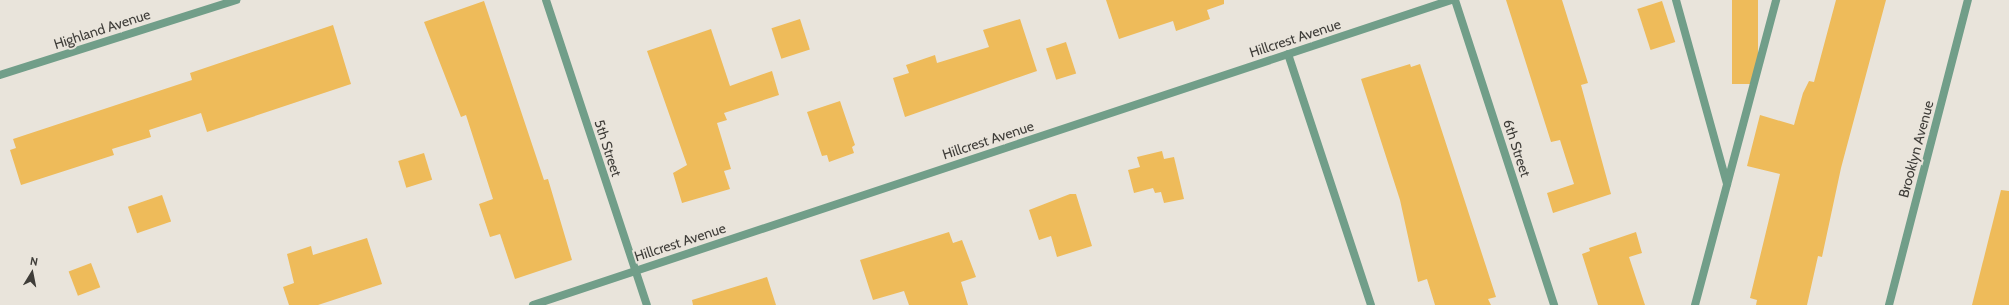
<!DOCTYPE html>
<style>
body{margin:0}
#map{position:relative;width:2009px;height:305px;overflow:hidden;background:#e9e4db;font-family:Cabin,sans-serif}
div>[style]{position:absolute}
.building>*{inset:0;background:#eebb5a;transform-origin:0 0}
.lane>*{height:8px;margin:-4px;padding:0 4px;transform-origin:4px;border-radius:4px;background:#719e89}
.street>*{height:8px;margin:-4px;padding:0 4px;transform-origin:4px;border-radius:4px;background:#719e89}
span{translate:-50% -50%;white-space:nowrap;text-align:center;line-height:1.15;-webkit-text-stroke:4px #e9e4db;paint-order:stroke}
.street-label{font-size:14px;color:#3f3d39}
.north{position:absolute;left:12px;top:253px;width:40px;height:40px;-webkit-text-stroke:3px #e9e4db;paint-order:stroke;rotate:10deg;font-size:11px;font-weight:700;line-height:16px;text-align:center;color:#3f3d39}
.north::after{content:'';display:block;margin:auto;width:14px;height:18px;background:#3f3d39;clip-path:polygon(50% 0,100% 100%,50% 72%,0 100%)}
</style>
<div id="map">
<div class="building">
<i style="clip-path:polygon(1106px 0,1224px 0,1224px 4px,1207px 10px,1210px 19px,1176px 31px,1173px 21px,1119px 39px)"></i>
<i style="clip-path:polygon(1506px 0,1562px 0,1588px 83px,1581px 85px,1611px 194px,1553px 213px,1547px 193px,1574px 184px,1560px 140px,1551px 142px)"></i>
<i style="left:1732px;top:0;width:26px;height:84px"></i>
<i style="clip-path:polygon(1836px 0,1886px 0,1841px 168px,1822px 257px,1818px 256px,1807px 305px,1756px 305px,1757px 300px,1750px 298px,1780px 174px,1747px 166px,1760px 115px,1794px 125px,1803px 93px,1809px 81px,1814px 82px)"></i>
<i style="clip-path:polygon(484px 1px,544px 180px,548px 179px,572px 260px,515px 279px,500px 234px,490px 237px,479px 204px,493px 199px,466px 115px,461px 117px,424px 22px)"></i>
<i style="left:1662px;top:1px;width:43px;height:26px;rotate:72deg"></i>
<i style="left:800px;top:19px;width:32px;height:30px;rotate:72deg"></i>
<i style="clip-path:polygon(1020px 19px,1037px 71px,905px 117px,893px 78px,909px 73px,906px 65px,935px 55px,937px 63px,989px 47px,983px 30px)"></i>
<i style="clip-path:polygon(333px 25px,351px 84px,207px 132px,201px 113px,149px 130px,151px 137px,112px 149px,114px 155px,21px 185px,10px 150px,16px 148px,13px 139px,192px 80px,190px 73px)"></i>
<i style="clip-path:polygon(711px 29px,730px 86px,772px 71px,779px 95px,724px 113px,727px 120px,717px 123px,731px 169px,724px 171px,730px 189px,682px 203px,673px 173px,687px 165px,647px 51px)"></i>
<i style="left:1066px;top:42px;width:33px;height:21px;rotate:72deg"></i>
<i style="clip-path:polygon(1410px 64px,1411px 67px,1420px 64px,1454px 168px,1496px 297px,1488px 299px,1491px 305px,1435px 305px,1427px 279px,1418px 282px,1400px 200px,1361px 79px)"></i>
<i style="clip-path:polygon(840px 101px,855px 145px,852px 147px,854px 153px,829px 162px,827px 155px,822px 156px,807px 112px)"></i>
<i style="clip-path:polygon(1162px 151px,1164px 159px,1174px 157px,1184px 199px,1164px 203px,1161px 192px,1155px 193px,1153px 188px,1134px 193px,1128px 170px,1140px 167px,1137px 157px)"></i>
<i style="left:424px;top:153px;width:28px;height:27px;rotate:73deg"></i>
<i style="clip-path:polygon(2001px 190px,2009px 191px,2009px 305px,1972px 305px)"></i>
<i style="clip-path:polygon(1070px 194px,1076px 194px,1092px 246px,1057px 257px,1051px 236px,1039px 240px,1029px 210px)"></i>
<i style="left:162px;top:195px;width:28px;height:36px;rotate:71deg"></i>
<i style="clip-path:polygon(949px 232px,953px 243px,962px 240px,976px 277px,961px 282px,968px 305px,909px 305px,904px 291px,873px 300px,860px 260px)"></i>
<i style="clip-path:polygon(1636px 232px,1642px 253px,1629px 257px,1645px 305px,1598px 305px,1582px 254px,1590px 251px,1589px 248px)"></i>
<i style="clip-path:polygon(367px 238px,382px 284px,318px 305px,289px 305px,283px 287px,294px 283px,287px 254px,311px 246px,313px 255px)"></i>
<i style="left:91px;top:263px;width:26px;height:24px;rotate:69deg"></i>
<i style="clip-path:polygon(767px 277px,776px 305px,693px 305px,692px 300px)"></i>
</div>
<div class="lane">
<i style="left:1676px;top:0;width:191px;rotate:74.5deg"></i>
<i style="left:1288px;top:54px;width:264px;rotate:71.7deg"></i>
<i style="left:1695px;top:305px;width:316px;rotate:-75.1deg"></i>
</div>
<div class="street">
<i style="left:546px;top:0;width:321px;rotate:71.7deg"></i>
<i style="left:1455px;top:0;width:321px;rotate:72deg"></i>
<i style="left:0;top:75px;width:248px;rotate:-17.6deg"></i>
<i style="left:533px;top:305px;width:967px;rotate:-18.38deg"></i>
<i style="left:1889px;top:305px;width:315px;rotate:-75.5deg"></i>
</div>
<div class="street-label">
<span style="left:102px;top:29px;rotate:-18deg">Highland Avenue</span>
<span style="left:1295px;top:38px;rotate:-18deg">Hillcrest Avenue</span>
<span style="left:988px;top:140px;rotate:-18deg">Hillcrest Avenue</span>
<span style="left:608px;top:148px;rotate:72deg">5th Street</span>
<span style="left:1517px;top:148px;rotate:72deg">6th Street</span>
<span style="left:1916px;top:149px;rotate:-75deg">Brooklyn Avenue</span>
<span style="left:680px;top:242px;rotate:-18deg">Hillcrest Avenue</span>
</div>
<div class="north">N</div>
</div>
